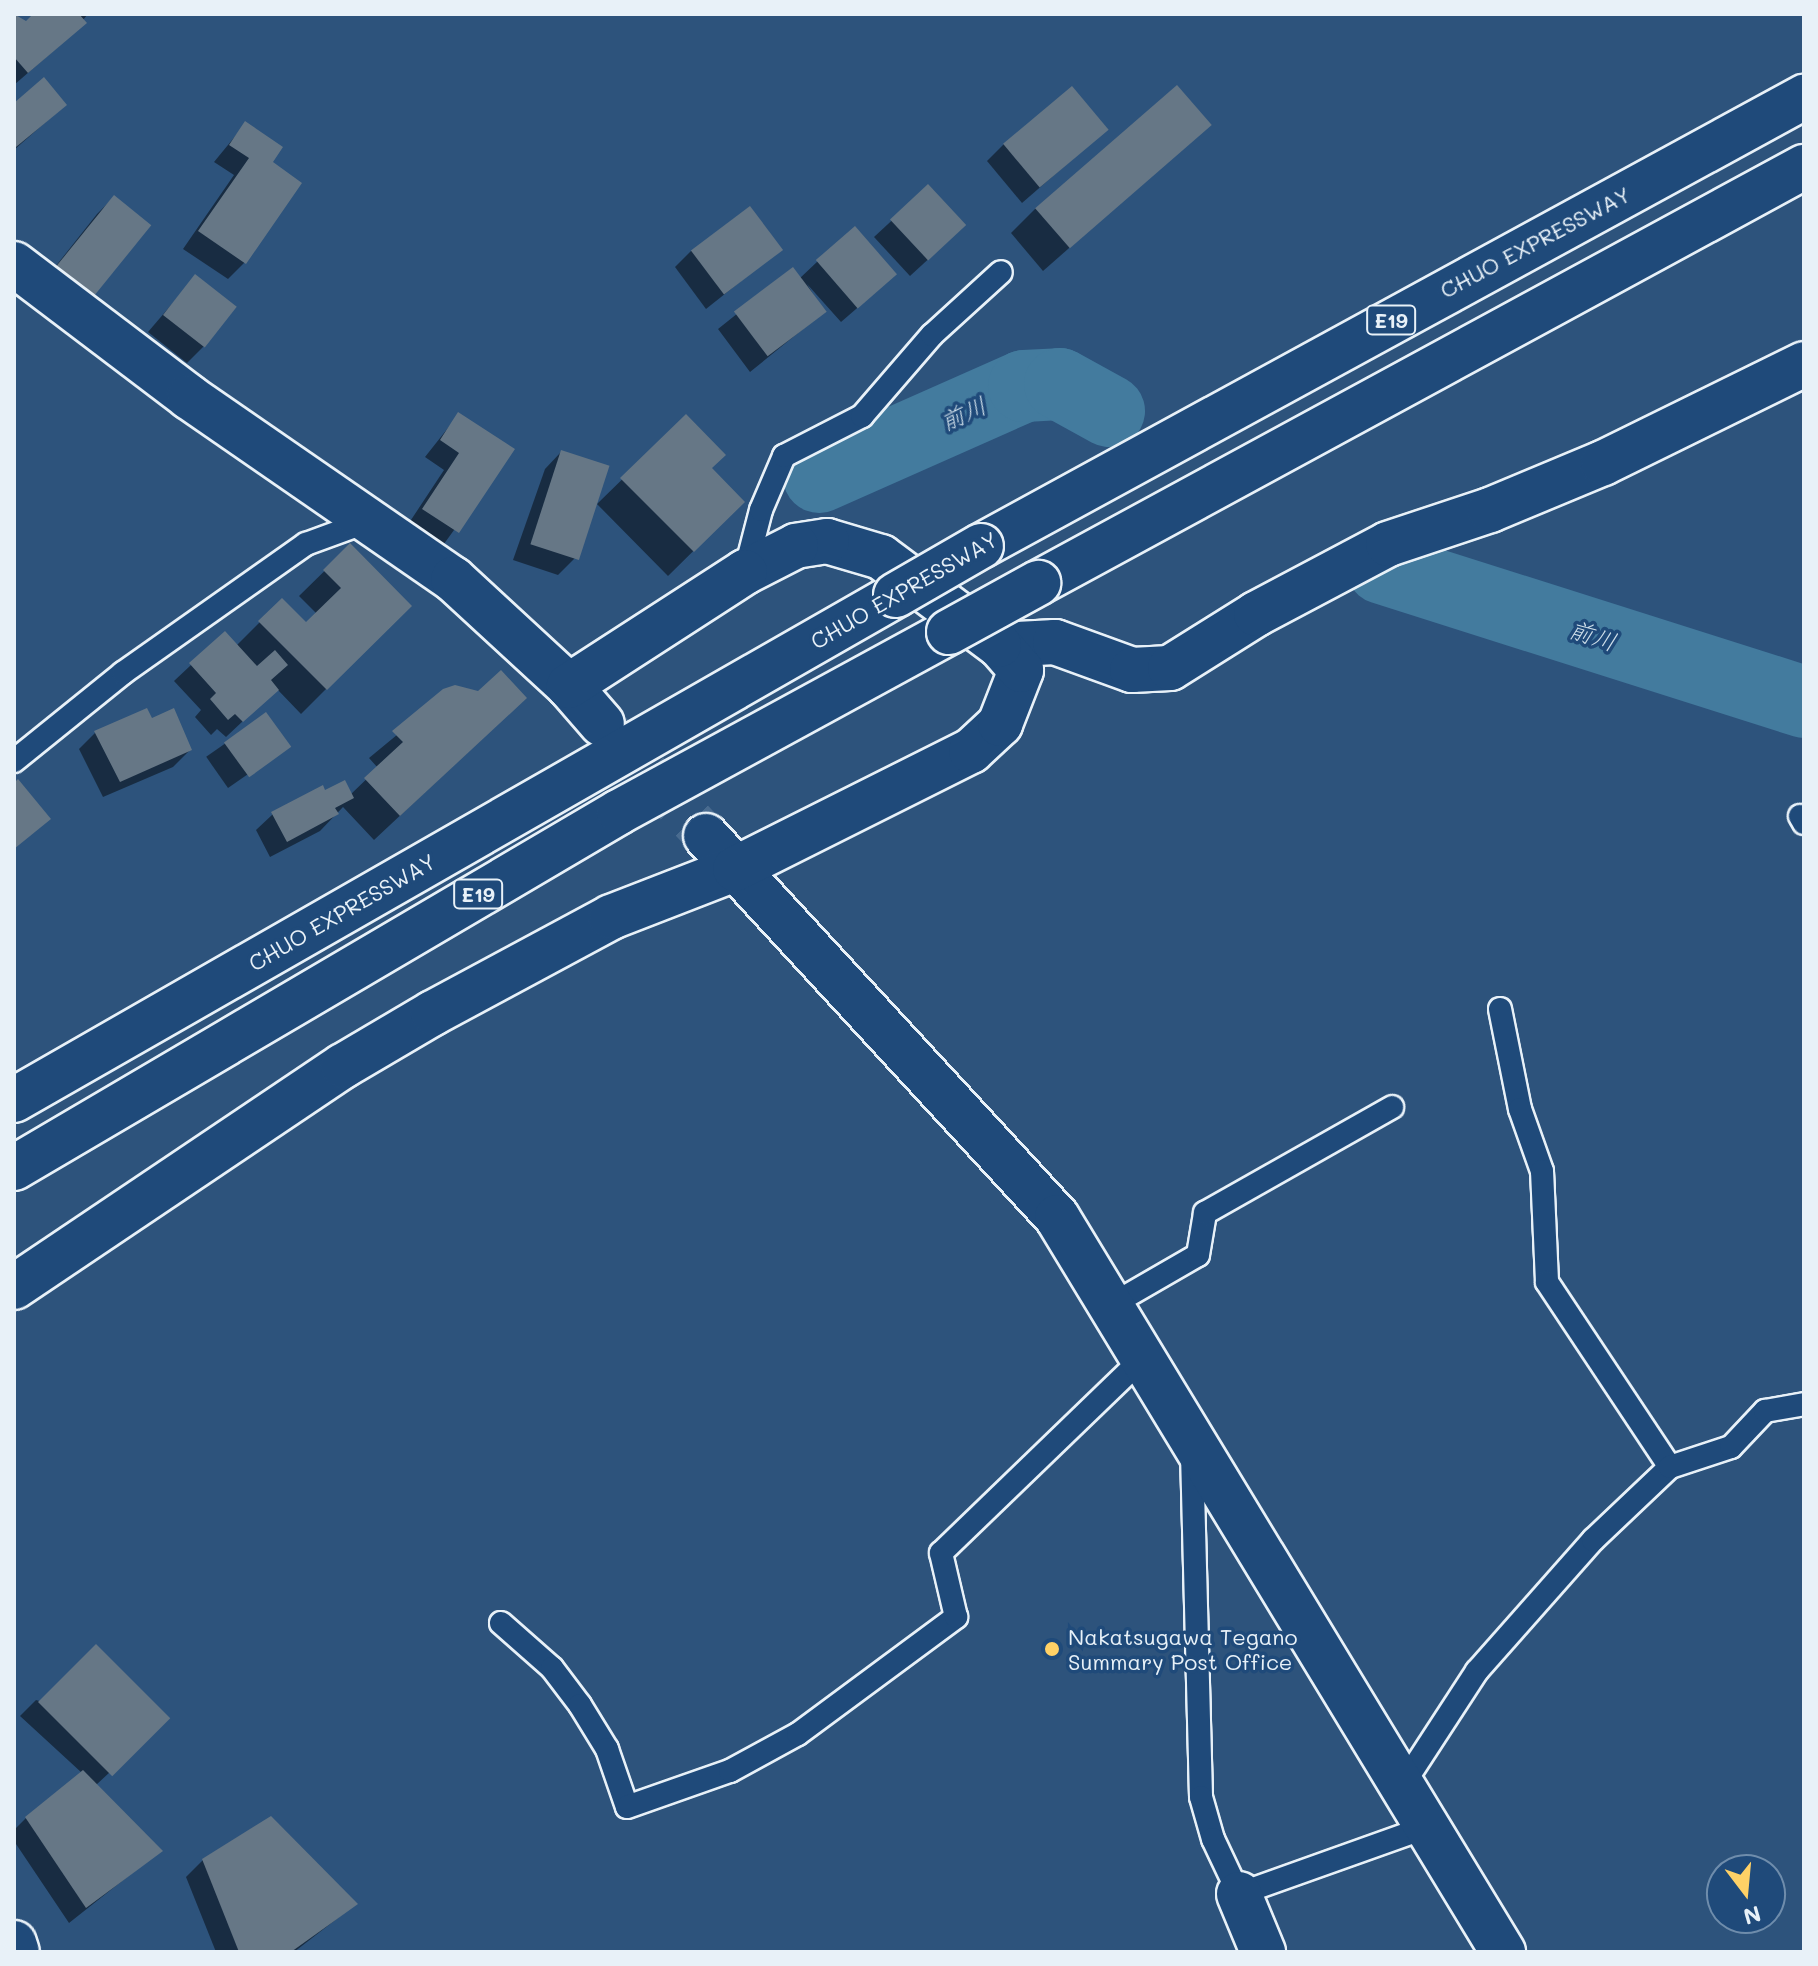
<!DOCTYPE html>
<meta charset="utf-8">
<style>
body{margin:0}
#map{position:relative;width:1818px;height:1966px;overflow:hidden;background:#2d537c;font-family:Mali,"Klee One",sans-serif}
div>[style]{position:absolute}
.shadow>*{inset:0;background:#0007;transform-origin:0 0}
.river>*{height:72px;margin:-36px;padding:0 36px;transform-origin:36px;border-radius:36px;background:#437b9e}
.building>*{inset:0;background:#667786;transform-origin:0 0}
.minor-tunnel>*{height:44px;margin-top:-22px;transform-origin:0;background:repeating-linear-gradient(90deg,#496b8f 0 44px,transparent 0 66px)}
.roads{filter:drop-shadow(2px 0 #e8f1f8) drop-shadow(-2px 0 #e8f1f8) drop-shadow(0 2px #e8f1f8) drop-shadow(0 -2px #e8f1f8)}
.service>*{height:22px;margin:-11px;padding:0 11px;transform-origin:11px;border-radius:11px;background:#1f4a7a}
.minor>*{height:44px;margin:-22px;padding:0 22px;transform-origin:22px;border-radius:22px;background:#1f4a7a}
.secondary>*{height:44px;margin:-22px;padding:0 22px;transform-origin:22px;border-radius:22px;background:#1f4a7a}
.motorway>*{height:44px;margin:-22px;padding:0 22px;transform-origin:22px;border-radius:22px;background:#1f4a7a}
.bridges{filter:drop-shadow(2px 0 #e8f1f8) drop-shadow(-2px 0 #e8f1f8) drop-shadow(0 2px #e8f1f8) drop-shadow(0 -2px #e8f1f8)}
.motorway-bridge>*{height:44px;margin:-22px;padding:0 22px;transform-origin:22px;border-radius:22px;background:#1f4a7a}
.dots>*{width:22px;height:22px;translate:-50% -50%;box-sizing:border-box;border:4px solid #1f4a7a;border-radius:50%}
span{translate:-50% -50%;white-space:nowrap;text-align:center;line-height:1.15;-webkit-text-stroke:7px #1f4a7a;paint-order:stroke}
.shield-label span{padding:2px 6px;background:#1f4a7a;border:2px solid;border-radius:6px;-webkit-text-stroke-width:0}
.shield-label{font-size:20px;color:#e8f1f8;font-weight:700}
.street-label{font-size:22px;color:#e8f1f8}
.poi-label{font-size:22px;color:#e8f1f8}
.left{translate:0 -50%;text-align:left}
.water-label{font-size:24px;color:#cfdfea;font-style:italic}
.frame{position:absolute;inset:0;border:16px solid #e8f1f8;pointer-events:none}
.north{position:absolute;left:1706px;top:1854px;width:80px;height:80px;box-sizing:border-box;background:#1f4a7a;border:2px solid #6f8dac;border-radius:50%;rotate:164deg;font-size:22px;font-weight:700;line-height:32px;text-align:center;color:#e8f1f8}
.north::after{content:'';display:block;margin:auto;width:28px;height:36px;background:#ffd166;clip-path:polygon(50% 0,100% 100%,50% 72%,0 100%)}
</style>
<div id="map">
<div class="shadow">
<i style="clip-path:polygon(14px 14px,25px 23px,36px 14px,88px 14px,67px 39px,14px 85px)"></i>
<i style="clip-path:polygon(44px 80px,65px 105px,14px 150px,14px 106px)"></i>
<i style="clip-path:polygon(246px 123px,271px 163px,244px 263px,228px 279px,183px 249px,234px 175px,214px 162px)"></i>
<i style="clip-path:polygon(1209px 125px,1043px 271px,1011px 233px,1036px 208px)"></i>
<i style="clip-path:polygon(1106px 130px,1022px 203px,987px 161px,1004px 144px)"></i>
<i style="clip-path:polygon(928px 187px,947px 242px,910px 276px,874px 237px)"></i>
<i style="clip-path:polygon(114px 197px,148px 225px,40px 286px,97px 214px)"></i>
<i style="clip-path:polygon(780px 250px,706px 309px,675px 267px,691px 251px)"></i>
<i style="clip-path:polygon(818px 261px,878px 290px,841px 322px,807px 284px,824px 312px,750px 372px,718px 329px,792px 270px,799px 279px)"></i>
<i style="clip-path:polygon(195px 277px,204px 346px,187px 363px,148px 332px)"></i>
<i style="clip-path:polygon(459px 414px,512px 450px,441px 548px,407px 526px,444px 470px,425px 457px)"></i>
<i style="clip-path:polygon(686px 417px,710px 468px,743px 502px,668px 576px,597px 504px)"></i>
<i style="clip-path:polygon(561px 452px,575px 558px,558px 575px,513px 560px,545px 469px)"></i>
<i style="clip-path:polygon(350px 546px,409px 606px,301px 714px,277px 689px,226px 737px,217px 729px,211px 735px,195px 717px,201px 710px,174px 681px,191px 665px,236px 646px,282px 600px,306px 625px,317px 614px,299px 596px)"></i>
<i style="clip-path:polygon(455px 687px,499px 723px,374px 840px,343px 807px,320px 831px,270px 857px,256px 830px,273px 814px,325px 792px,350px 795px,378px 768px,369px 758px)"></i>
<i style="left:266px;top:715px;width:38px;height:73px;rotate:55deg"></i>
<i style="clip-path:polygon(151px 721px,190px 750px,173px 767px,103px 797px,79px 749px,95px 733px)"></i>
<i style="clip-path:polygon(36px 1700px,151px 1734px,96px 1785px,160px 1851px,69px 1923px,14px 1841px,14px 1830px,26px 1818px,82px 1773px,20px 1716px)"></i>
<i style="clip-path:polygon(203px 1860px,356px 1904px,294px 1952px,216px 1952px,186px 1877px)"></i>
</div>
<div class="river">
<i style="left:819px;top:477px;width:224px;rotate:-23.9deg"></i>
<i style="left:1024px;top:386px;width:36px;rotate:-3deg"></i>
<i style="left:1060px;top:384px;width:56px;rotate:28.9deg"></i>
<i style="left:1382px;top:568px;width:443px;rotate:17.6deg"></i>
</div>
<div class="building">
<i style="clip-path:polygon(14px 14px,26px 21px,33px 14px,79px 14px,87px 23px,28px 73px,14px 57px)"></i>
<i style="clip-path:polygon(44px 77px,67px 105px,16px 147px,14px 103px)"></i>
<i style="left:1177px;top:85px;width:53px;height:188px;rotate:49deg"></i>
<i style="left:1072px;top:86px;width:57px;height:90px;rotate:50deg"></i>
<i style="clip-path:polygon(245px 121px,283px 147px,273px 162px,302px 183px,246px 264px,198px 231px,249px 158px,229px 145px)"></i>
<i style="left:928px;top:184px;width:56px;height:52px;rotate:47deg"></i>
<i style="left:114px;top:195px;width:48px;height:94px;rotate:39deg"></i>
<i style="left:750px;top:206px;width:55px;height:74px;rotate:53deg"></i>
<i style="left:855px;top:226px;width:64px;height:52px;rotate:49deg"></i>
<i style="left:793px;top:267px;width:56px;height:74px;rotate:53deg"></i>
<i style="left:195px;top:274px;width:53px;height:52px;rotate:38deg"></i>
<i style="clip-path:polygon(458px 412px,515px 449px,459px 533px,422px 509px,459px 453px,440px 440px)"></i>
<i style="clip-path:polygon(686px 414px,726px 455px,712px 468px,745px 502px,694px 552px,620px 478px)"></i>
<i style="left:561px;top:450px;width:51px;height:99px;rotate:18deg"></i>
<i style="clip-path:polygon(350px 543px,412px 606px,327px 690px,258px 621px,282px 598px,306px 622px,341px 588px,323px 570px)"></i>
<i style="clip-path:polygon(225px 631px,257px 666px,275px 650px,288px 665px,271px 680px,279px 690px,243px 722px,235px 714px,228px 720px,210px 699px,216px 693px,189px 663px)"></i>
<i style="clip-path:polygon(501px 670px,527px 698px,400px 816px,364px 778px,403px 742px,392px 731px,443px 689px,455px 685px,478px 691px)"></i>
<i style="clip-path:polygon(147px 708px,152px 718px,174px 708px,192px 750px,120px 782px,94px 731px)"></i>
<i style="left:266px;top:712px;width:43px;height:52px;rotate:54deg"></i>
<i style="clip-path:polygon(18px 779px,51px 819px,14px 849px,14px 783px)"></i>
<i style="clip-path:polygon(345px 780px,354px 798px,335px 808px,339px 814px,287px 842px,271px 812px,323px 785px,325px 790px)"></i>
<i style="left:96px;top:1644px;width:105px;height:82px;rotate:45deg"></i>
<i style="clip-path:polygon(83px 1770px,163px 1851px,86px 1908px,25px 1817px)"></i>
<i style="clip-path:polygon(271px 1816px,358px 1904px,291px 1952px,239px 1952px,202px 1859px)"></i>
</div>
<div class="minor-tunnel">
<i style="left:602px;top:724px;width:153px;rotate:47.1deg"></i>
</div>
<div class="roads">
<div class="service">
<i style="left:745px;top:572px;width:64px;rotate:-75.5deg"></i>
<i style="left:761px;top:510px;width:59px;rotate:-66.9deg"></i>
<i style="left:784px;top:456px;width:88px;rotate:-27.1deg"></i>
<i style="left:862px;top:416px;width:107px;rotate:-49.2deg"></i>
<i style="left:932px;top:335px;width:93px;rotate:-42.4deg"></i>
<i style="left:14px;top:761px;width:140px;rotate:-38.9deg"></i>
<i style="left:123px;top:673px;width:224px;rotate:-35.2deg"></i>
<i style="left:306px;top:544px;width:67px;rotate:-20.1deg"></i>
<i style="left:1800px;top:816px;width:8px;rotate:60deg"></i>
<i style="left:1500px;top:1009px;width:102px;rotate:78.7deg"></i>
<i style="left:1520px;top:1109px;width:66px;rotate:70.5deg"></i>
<i style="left:1542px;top:1171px;width:111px;rotate:87.4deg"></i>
<i style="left:1547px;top:1282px;width:222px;rotate:56.4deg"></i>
<i style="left:1113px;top:1304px;width:98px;rotate:-30deg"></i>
<i style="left:1198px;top:1255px;width:43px;rotate:-80.5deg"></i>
<i style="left:1205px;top:1213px;width:215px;rotate:-29.5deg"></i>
<i style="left:1192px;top:1453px;width:344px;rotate:88.5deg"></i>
<i style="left:1201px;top:1797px;width:44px;rotate:74.1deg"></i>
<i style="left:1213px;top:1839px;width:61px;rotate:64.7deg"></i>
<i style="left:1239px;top:1894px;width:200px;rotate:-19.6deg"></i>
<i style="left:501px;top:1623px;width:68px;rotate:41.4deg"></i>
<i style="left:552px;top:1668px;width:46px;rotate:52.9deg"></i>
<i style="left:580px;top:1705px;width:52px;rotate:58.5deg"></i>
<i style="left:607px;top:1749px;width:61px;rotate:71deg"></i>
<i style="left:627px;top:1807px;width:109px;rotate:-19.3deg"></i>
<i style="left:730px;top:1771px;width:77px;rotate:-28.6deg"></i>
<i style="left:798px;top:1734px;width:197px;rotate:-36.5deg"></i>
<i style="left:956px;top:1617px;width:66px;rotate:-103.2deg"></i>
<i style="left:941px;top:1553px;width:282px;rotate:-44deg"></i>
<i style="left:1402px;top:1786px;width:137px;rotate:-56.9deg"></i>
<i style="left:1477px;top:1671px;width:175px;rotate:-48.5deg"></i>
<i style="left:1593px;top:1540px;width:106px;rotate:-43.5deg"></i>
<i style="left:1670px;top:1467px;width:64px;rotate:-18.2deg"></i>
<i style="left:1731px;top:1447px;width:50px;rotate:-46.6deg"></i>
<i style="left:1765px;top:1411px;width:40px;rotate:-10deg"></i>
</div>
<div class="minor">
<i style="left:14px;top:264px;width:220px;rotate:37.2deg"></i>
<i style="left:189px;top:397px;width:321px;rotate:34.6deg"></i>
<i style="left:453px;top:579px;width:158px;rotate:42.7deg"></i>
<i style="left:569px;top:686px;width:50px;rotate:49deg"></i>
<i style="left:999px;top:645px;width:56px;rotate:-3.1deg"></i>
<i style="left:1055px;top:642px;width:82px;rotate:20deg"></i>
<i style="left:1132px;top:670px;width:38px;rotate:-3deg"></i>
<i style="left:1170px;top:668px;width:102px;rotate:-32.1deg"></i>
<i style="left:1256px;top:614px;width:149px;rotate:-27.9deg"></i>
<i style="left:1388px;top:544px;width:108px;rotate:-18.4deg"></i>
<i style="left:1490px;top:510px;width:122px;rotate:-22.6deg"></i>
<i style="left:1603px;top:463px;width:224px;rotate:-26.2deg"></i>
<i style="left:706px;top:836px;width:518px;rotate:47.35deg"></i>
<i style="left:1057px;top:1217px;width:860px;rotate:58.75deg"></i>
<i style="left:14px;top:1287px;width:396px;rotate:-33.9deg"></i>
<i style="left:343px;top:1066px;width:104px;rotate:-30.5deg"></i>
<i style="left:433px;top:1013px;width:202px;rotate:-28.3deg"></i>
<i style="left:611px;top:917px;width:133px;rotate:-21.2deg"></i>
<i style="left:735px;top:869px;width:264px;rotate:-26.6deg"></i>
<i style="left:971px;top:751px;width:40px;rotate:-43deg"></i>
<i style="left:1000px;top:724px;width:58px;rotate:-68.7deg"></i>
<i style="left:1021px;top:670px;width:33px;rotate:-131deg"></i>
<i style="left:999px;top:645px;width:147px;rotate:-143.3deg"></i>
<i style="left:881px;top:557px;width:56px;rotate:-163.5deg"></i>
<i style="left:827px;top:541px;width:31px;rotate:171deg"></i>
<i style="left:796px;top:546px;width:57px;rotate:153deg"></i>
<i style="left:745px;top:572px;width:210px;rotate:147.1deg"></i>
<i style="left:1239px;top:1894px;width:63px;rotate:67.5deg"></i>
</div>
<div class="secondary">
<i style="left:14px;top:1943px;width:9px;rotate:72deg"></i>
</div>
<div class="motorway">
<i style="left:981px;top:546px;width:938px;rotate:-28.62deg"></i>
<i style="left:1038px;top:583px;width:872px;rotate:-28.51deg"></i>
<i style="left:14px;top:1100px;width:1016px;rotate:-29.79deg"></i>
<i style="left:14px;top:1168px;width:702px;rotate:-30.47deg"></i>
<i style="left:619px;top:812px;width:376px;rotate:-28.6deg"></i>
</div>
</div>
<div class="bridges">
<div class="motorway-bridge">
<i style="left:896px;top:595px;width:98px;rotate:-30deg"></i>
<i style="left:949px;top:632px;width:102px;rotate:-28.8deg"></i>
</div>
</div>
<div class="dots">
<i style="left:1052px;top:1649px;background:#ffd166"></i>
</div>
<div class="shield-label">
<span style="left:1391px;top:320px">E19</span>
<span style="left:478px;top:894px">E19</span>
</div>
<div class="street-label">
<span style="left:1535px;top:242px;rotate:-28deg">CHUO EXPRESSWAY</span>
<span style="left:904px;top:590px;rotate:-30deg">CHUO EXPRESSWAY</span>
<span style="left:342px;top:912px;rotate:-30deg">CHUO EXPRESSWAY</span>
</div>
<div class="poi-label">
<span class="left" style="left:1068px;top:1649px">Nakatsugawa Tegano<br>Summary Post Office</span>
</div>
<div class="water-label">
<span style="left:963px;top:413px;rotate:-24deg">前川</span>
<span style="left:1593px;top:635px;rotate:18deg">前川</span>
</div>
<div class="frame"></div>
<div class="north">N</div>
</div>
